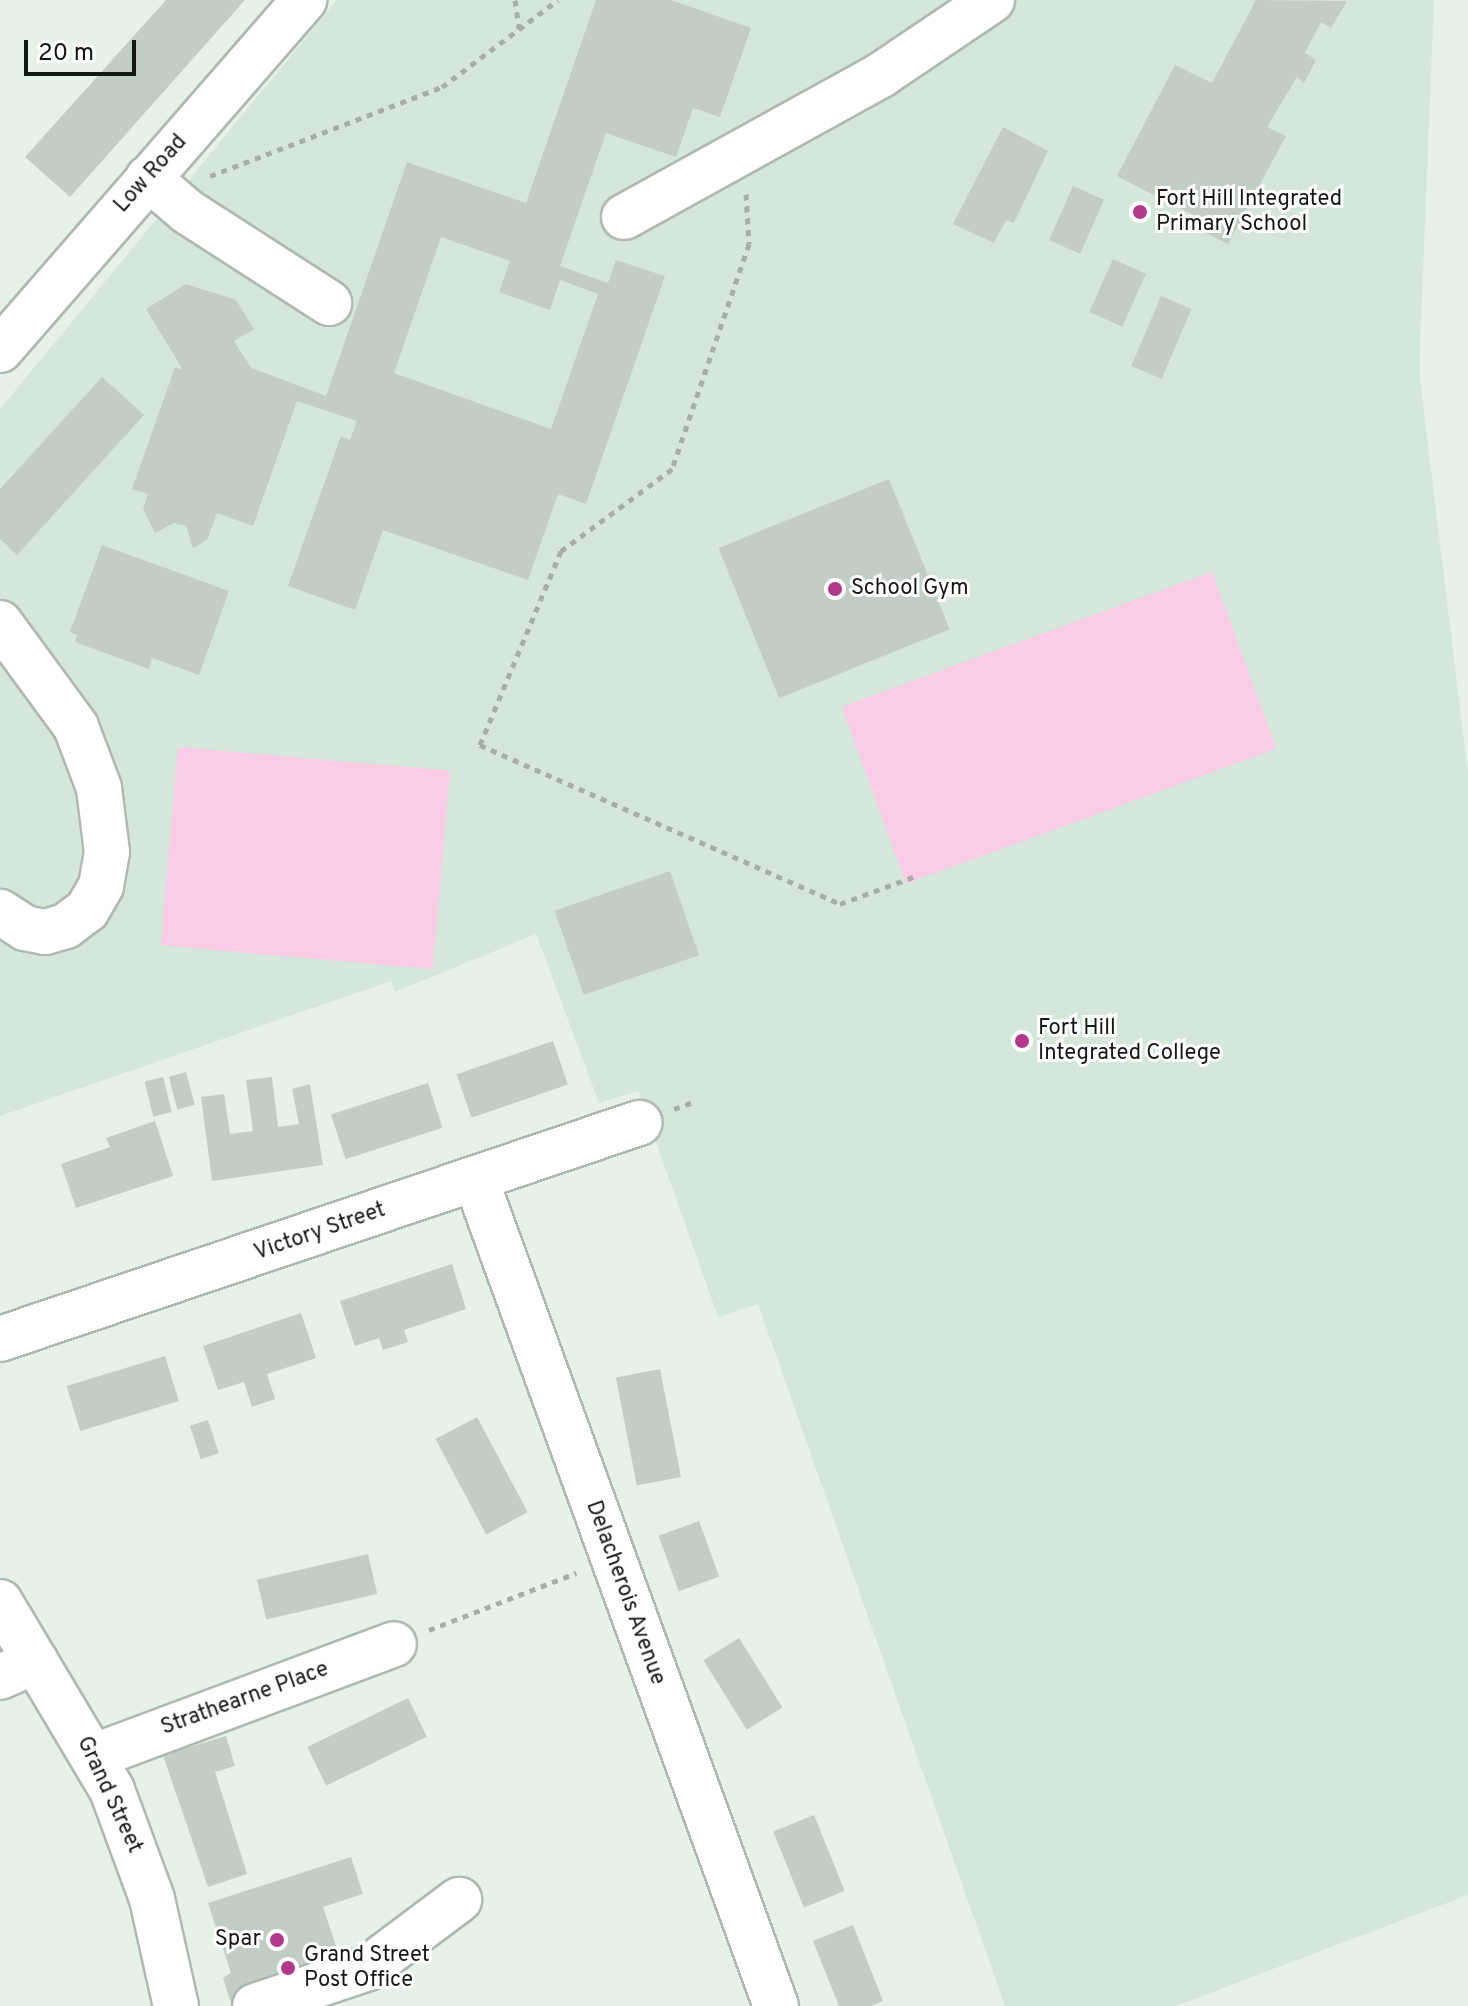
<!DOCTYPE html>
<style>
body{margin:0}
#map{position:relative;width:1468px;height:2006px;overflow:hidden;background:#e6f1e9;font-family:Overpass,sans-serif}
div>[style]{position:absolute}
.built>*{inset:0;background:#d5e7db}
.green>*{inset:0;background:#facce5;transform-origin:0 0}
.building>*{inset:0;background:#c2cdc5;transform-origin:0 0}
.path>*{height:5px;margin-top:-2.5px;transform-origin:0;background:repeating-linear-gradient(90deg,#a5aea8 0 6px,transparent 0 12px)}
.roads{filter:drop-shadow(2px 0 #afb9b2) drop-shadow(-2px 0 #afb9b2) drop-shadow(0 2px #afb9b2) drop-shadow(0 -2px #afb9b2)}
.minor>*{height:44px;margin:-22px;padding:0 22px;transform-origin:22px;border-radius:22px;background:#fff}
.dots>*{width:22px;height:22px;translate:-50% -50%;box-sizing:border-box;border:4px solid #fff;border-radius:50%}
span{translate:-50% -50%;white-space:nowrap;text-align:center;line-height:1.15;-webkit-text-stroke:6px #fff;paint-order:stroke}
.street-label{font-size:22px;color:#151916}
.poi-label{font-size:22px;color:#151916}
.left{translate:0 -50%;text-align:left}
.right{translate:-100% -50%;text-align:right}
.scale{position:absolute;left:24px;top:40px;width:112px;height:36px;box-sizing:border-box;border:4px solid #151916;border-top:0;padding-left:10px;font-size:24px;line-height:28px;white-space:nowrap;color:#151916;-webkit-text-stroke:6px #fff;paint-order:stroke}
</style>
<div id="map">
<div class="built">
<i style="clip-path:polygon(337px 0,1434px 0,1419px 371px,1468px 774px,1468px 1895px,1176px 2006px,1005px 2006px,758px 1304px,718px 1317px,638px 1091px,599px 1103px,536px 934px,395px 992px,391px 981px,0 1116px,0 409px)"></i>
</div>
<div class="green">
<i style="left:1212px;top:572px;width:188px;height:394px;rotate:70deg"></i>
<i style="left:178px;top:747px;width:273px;height:199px;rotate:5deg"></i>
</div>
<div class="building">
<i style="clip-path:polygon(166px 0,245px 0,70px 197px,25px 157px)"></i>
<i style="clip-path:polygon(evenodd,596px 0,671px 0,751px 28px,720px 117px,693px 108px,676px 157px,606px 133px,560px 266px,608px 283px,616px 260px,665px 276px,586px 504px,558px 494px,528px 580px,383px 530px,355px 610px,288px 586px,341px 436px,350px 440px,357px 421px,297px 401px,253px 526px,217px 513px,207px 540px,193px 548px,186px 526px,174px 523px,155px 533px,143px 509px,148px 494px,132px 489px,175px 367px,183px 370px,146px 309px,186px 284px,236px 300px,254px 329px,234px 341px,251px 368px,326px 396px,407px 162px,526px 203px,596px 0,441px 237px,510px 261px,499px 292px,550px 310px,560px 280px,598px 294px,551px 429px,394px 373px,441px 237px)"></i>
<i style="clip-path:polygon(1256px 0,1347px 1px,1331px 28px,1321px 22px,1305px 53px,1316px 60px,1304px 83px,1297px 77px,1267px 127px,1286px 136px,1228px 244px,1197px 229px,1203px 220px,1117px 176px,1175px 65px,1212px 83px)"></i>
<i style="clip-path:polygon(1003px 127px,1048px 151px,1014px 223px,1006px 220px,994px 243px,953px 224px)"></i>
<i style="left:1073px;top:186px;width:34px;height:59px;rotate:24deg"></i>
<i style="left:1113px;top:259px;width:36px;height:58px;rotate:24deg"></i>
<i style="left:1161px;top:296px;width:33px;height:76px;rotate:23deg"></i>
<i style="clip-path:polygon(102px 377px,144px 415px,17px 555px,0 539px,0 489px)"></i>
<i style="left:889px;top:479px;width:162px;height:184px;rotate:68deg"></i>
<i style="clip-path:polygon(102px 545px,229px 591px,199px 675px,152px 658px,149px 669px,75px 642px,77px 635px,70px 632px)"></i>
<i style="left:670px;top:871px;width:89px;height:122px;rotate:71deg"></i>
<i style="left:553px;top:1041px;width:46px;height:102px;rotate:71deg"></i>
<i style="left:186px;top:1072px;width:34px;height:18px;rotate:75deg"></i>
<i style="left:163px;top:1077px;width:36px;height:19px;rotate:76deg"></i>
<i style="clip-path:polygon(272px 1077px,278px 1127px,299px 1124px,292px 1089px,310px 1084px,323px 1165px,212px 1181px,201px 1097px,224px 1094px,230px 1134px,253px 1131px,246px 1080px)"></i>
<i style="left:428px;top:1083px;width:47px;height:102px;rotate:72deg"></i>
<i style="clip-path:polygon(155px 1121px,173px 1176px,76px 1208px,61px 1164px,110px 1147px,106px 1138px)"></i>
<i style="clip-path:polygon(452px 1264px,466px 1309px,404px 1330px,408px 1342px,383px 1350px,379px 1338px,355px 1346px,340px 1301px)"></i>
<i style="clip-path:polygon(301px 1313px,316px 1358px,267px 1374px,275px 1399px,252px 1407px,244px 1382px,218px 1390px,203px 1346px)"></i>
<i style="left:165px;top:1356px;width:47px;height:103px;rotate:73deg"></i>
<i style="left:660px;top:1369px;width:110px;height:45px;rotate:79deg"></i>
<i style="left:477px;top:1417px;width:108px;height:47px;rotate:62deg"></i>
<i style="left:208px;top:1420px;width:35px;height:19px;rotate:72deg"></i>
<i style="left:699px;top:1521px;width:59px;height:43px;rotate:70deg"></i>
<i style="left:368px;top:1554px;width:41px;height:114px;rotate:77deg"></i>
<i style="left:739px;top:1638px;width:82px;height:42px;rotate:58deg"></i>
<i style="left:408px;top:1698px;width:43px;height:112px;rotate:64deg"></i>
<i style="clip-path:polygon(226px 1736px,235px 1766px,215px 1772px,247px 1874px,208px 1887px,163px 1755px)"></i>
<i style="left:814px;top:1815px;width:82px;height:44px;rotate:68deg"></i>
<i style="clip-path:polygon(351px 1857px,363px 1894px,323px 1907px,345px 1973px,232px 2006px,223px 1978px,231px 1973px,208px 1903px)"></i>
<i style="clip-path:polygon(853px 1925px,883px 2001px,871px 2006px,839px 2006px,813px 1941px)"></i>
</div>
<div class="path">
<i style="left:515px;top:0;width:29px;rotate:82deg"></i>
<i style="left:210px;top:176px;width:248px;rotate:-21deg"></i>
<i style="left:442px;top:87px;width:145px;rotate:-36.9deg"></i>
<i style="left:746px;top:194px;width:50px;rotate:86.6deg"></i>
<i style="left:749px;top:244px;width:238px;rotate:108.9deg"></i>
<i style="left:672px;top:469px;width:138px;rotate:143.5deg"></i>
<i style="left:561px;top:551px;width:210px;rotate:112.7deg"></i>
<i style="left:480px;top:745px;width:394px;rotate:23.8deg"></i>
<i style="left:840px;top:904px;width:78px;rotate:-20.3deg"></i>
<i style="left:674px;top:1109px;width:20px;rotate:-20deg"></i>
<i style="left:429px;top:1630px;width:158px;rotate:-21.2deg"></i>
</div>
<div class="roads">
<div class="minor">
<i style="left:148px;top:178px;width:52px;rotate:40.4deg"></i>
<i style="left:188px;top:212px;width:168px;rotate:32.8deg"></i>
<i style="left:624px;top:217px;width:294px;rotate:-28.9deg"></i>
<i style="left:881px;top:75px;width:134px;rotate:-34deg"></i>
<i style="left:0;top:350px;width:464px;rotate:-49deg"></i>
<i style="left:0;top:623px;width:129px;rotate:53.8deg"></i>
<i style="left:76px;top:727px;width:65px;rotate:69.3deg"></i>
<i style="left:99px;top:788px;width:64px;rotate:82.9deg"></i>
<i style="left:107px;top:852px;width:35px;rotate:100deg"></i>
<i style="left:101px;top:886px;width:28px;rotate:120deg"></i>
<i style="left:87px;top:910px;width:26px;rotate:143deg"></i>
<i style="left:66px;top:926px;width:22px;rotate:164deg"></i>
<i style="left:45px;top:932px;width:20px;rotate:-169deg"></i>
<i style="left:25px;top:928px;width:30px;rotate:-147deg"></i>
<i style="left:476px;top:1180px;width:879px;rotate:70.04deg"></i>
<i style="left:0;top:1339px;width:675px;rotate:-18.68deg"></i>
<i style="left:0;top:1602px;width:219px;rotate:59.2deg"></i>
<i style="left:112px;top:1790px;width:116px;rotate:69.8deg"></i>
<i style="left:152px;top:1899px;width:110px;rotate:77.4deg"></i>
<i style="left:0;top:1677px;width:39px;rotate:-24deg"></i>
<i style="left:95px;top:1756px;width:319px;rotate:-20.5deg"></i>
<i style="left:255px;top:2006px;width:119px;rotate:-18.6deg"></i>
<i style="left:368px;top:1968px;width:114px;rotate:-36.8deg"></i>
</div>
</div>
<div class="dots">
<i style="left:1140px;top:212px;background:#b43889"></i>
<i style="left:835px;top:589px;background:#b43889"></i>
<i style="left:1022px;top:1041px;background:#b43889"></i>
<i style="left:277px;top:1940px;background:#b43889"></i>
<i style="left:288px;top:1968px;background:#b43889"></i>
</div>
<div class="street-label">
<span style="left:151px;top:174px;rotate:-48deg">Low Road</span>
<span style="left:320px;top:1232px;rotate:-19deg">Victory Street</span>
<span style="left:625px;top:1593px;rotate:70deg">Delacherois Avenue</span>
<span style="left:245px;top:1699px;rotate:-20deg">Strathearne Place</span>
<span style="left:109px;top:1795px;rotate:65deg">Grand Street</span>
</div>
<div class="poi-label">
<span class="left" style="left:1156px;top:212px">Fort Hill Integrated<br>Primary School</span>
<span class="left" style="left:851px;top:589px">School Gym</span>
<span class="left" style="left:1038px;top:1041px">Fort Hill<br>Integrated College</span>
<span class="right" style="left:261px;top:1940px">Spar</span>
<span class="left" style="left:304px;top:1968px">Grand Street<br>Post Office</span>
</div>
<div class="scale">20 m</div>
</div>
